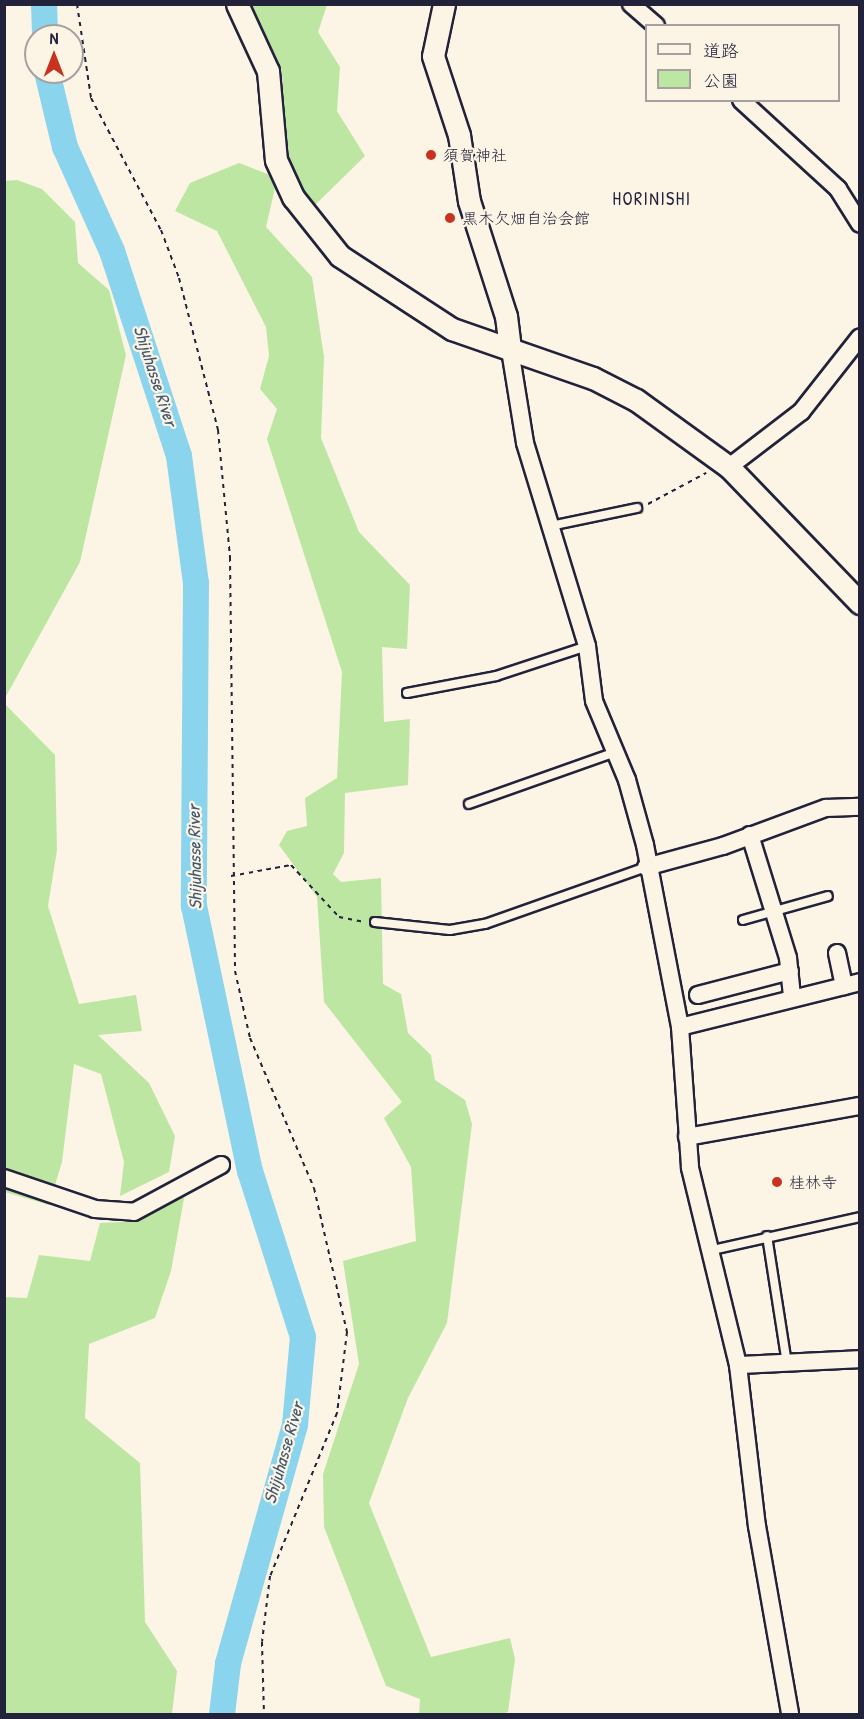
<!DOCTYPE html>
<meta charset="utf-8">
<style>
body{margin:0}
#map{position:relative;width:864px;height:1719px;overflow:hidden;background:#fcf5e5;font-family:"Patrick Hand","Klee One",sans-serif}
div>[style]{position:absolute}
.green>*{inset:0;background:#bde6a3}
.river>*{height:26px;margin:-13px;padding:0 13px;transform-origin:13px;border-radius:13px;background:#8bd4ed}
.path>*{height:2px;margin-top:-1px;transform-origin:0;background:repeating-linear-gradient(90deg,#22223b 0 4.5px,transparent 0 9px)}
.roads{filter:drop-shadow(2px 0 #22223b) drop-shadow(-2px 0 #22223b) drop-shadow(0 2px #22223b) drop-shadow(0 -2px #22223b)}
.service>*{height:8px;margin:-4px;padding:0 4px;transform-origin:4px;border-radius:4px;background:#fcf5e5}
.minor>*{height:16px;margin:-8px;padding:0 8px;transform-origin:8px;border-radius:8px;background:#fcf5e5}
.tertiary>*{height:21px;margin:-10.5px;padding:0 10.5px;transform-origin:10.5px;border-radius:10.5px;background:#fcf5e5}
.dots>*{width:16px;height:16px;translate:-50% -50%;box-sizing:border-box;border:3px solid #fcf5e5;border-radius:50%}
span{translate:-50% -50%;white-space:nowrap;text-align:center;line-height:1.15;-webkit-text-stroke:4.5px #fcf5e5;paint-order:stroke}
.poi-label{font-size:16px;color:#22223b}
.left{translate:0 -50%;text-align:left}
.neighbourhood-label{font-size:18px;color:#22223b;letter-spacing:1.5px}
.water-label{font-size:18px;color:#425770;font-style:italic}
.frame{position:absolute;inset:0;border:6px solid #22223b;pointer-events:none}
.legend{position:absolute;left:645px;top:24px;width:195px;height:78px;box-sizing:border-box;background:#fcf5e5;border:2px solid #a5a1a1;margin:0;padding:8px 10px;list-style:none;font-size:18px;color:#22223b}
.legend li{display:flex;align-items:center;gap:12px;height:30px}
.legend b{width:30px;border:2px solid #a5a1a1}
.north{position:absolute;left:24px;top:24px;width:60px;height:60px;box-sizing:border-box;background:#fcf5e5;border:2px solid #a5a1a1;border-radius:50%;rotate:0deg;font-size:16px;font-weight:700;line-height:24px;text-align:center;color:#22223b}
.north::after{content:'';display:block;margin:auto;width:21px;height:27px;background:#c8321e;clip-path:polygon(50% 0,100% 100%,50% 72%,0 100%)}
</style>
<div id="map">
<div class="green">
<i style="clip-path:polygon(252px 5px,327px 5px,318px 32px,340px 67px,337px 111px,365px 156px,312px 208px,284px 153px,282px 70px)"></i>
<i style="clip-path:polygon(239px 163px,270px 175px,275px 188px,266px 227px,312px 277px,324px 357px,321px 438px,359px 532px,410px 585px,407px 649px,382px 647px,384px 722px,410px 719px,408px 785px,345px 793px,344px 853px,333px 874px,341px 882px,381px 878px,383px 984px,401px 994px,408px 1033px,431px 1055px,435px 1080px,465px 1100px,472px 1124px,447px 1323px,408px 1398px,369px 1503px,431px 1657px,510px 1638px,515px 1659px,508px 1712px,501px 1714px,419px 1714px,420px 1699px,386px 1686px,324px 1527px,323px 1474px,359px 1364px,343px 1261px,416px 1241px,411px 1167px,384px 1118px,402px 1102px,324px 1002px,317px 897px,279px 845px,287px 831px,307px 826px,305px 798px,337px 778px,342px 672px,267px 439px,277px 409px,260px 389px,269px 356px,266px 327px,217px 231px,175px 211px,190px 183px)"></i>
<i style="clip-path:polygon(17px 180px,42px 189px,75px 222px,78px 263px,109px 290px,126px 355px,80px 562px,5px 698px,4px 181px)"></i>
<i style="clip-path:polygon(4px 703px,55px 755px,57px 850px,48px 906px,79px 1004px,136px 995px,142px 1031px,98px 1035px,149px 1083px,175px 1136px,169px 1172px,120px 1196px,124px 1162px,101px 1074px,74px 1064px,62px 1162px,49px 1205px,5px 1192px)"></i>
<i style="clip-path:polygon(185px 1193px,171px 1271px,155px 1318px,89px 1344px,85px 1418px,140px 1463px,145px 1622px,177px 1671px,172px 1714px,5px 1714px,4px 1273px,5px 1297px,27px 1298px,39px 1255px,90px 1261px,100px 1223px,140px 1221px)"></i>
</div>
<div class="river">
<i style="left:44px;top:4px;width:32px;rotate:88deg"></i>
<i style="left:47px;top:72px;width:77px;rotate:76.5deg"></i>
<i style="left:65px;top:147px;width:114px;rotate:65.7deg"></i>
<i style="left:112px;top:251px;width:216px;rotate:71.9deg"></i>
<i style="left:179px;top:456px;width:128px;rotate:82.4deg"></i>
<i style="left:196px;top:583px;width:323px;rotate:90.4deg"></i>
<i style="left:194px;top:906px;width:271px;rotate:78.1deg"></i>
<i style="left:250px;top:1171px;width:174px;rotate:72.3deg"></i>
<i style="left:303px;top:1337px;width:88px;rotate:95.2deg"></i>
<i style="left:295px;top:1425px;width:248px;rotate:105.7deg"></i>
<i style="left:228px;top:1664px;width:50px;rotate:96.8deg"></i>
</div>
<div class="path">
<i style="left:77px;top:4px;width:95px;rotate:81.5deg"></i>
<i style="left:91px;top:98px;width:149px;rotate:62.1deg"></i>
<i style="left:161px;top:230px;width:51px;rotate:69.4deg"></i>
<i style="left:179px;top:278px;width:157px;rotate:75.6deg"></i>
<i style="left:218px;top:430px;width:128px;rotate:84.6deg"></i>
<i style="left:230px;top:557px;width:414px;rotate:89.3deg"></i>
<i style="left:235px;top:971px;width:69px;rotate:77.4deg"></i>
<i style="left:250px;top:1038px;width:163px;rotate:66.9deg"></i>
<i style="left:314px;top:1188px;width:148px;rotate:77.1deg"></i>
<i style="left:347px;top:1332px;width:82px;rotate:97deg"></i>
<i style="left:337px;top:1413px;width:176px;rotate:112.3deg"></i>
<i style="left:270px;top:1576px;width:66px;rotate:96.9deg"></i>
<i style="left:262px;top:1642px;width:72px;rotate:88.4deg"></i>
<i style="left:648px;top:504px;width:66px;rotate:-28.1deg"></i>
<i style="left:231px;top:876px;width:61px;rotate:-10.4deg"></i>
<i style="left:291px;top:865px;width:71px;rotate:47.3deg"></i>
<i style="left:339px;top:917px;width:26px;rotate:11deg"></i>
</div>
<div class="roads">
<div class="service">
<i style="left:550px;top:526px;width:89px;rotate:-11.7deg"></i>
<i style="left:407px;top:693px;width:91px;rotate:-10.8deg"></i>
<i style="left:496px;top:676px;width:96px;rotate:-18.2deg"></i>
<i style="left:469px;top:804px;width:156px;rotate:-19.5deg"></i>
<i style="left:743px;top:920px;width:88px;rotate:-15.8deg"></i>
<i style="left:375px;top:922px;width:75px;rotate:6.1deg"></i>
<i style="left:450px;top:930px;width:36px;rotate:-10deg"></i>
<i style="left:485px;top:924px;width:171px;rotate:-19.5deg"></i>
<i style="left:767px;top:1236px;width:129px;rotate:81.1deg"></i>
<i style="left:708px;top:1251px;width:156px;rotate:-12.6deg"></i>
</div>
<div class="minor">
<i style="left:631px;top:4px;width:33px;rotate:41deg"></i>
<i style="left:741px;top:100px;width:132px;rotate:42.5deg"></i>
<i style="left:838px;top:189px;width:41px;rotate:57.8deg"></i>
<i style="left:510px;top:350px;width:94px;rotate:80.8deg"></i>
<i style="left:525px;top:443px;width:212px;rotate:73deg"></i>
<i style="left:587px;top:646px;width:55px;rotate:82.7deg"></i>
<i style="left:594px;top:701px;width:86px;rotate:67.3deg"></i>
<i style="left:627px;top:780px;width:67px;rotate:74.5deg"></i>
<i style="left:645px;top:845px;width:185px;rotate:79.1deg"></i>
<i style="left:680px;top:1027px;width:141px;rotate:85.9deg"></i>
<i style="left:690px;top:1168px;width:203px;rotate:76.3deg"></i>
<i style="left:738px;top:1365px;width:162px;rotate:83.3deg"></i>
<i style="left:757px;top:1526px;width:191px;rotate:80deg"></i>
<i style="left:729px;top:467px;width:91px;rotate:-37.4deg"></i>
<i style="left:801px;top:412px;width:95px;rotate:-51.8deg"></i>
<i style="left:750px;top:835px;width:129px;rotate:72.8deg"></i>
<i style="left:788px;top:958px;width:39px;rotate:84deg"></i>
<i style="left:646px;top:867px;width:80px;rotate:-15.3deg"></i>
<i style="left:723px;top:846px;width:110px;rotate:-20.3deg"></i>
<i style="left:826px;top:808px;width:34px;rotate:-2deg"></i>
<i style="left:837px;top:953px;width:34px;rotate:78deg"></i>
<i style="left:698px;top:995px;width:95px;rotate:-14.6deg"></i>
<i style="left:680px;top:1027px;width:186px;rotate:-14deg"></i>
<i style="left:687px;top:1137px;width:176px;rotate:-10.2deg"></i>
<i style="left:4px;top:1178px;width:96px;rotate:18.8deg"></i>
<i style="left:95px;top:1209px;width:39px;rotate:4deg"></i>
<i style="left:134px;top:1212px;width:99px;rotate:-28.4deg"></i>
<i style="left:738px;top:1365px;width:122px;rotate:-2.8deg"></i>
</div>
<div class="tertiary">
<i style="left:237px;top:4px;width:74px;rotate:65.2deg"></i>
<i style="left:268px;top:71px;width:89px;rotate:84.9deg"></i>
<i style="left:276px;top:160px;width:41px;rotate:65.3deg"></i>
<i style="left:293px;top:197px;width:75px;rotate:51.5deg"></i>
<i style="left:340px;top:256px;width:134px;rotate:33.1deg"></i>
<i style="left:452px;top:329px;width:149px;rotate:19.2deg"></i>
<i style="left:593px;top:378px;width:48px;rotate:27.1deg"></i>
<i style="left:636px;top:400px;width:115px;rotate:35.8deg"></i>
<i style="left:729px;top:467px;width:189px;rotate:46.1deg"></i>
<i style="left:444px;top:4px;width:53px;rotate:101.9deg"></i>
<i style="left:433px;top:56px;width:83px;rotate:71.8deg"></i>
<i style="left:459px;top:135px;width:67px;rotate:81.4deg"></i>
<i style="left:469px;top:201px;width:121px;rotate:72.2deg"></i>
<i style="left:506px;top:316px;width:34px;rotate:83deg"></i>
</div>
</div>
<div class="dots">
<i style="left:431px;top:155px;background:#c8321e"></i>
<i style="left:450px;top:218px;background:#c8321e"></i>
<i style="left:777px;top:1182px;background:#c8321e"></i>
</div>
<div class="poi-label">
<span class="left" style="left:443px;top:155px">須賀神社</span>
<span class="left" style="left:462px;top:218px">黒木欠畑自治会館</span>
<span class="left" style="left:789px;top:1182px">桂林寺</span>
</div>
<div class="neighbourhood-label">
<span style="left:652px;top:199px">HORINISHI</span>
</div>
<div class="water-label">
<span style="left:155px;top:376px;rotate:72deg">Shijuhasse River</span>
<span style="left:195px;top:857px;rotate:-91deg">Shijuhasse River</span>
<span style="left:284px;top:1453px;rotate:-74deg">Shijuhasse River</span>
</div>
<div class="frame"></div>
<ul class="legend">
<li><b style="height:8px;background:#fcf5e5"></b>道路</li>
<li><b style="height:16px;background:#bde6a3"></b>公園</li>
</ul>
<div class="north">N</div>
</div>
